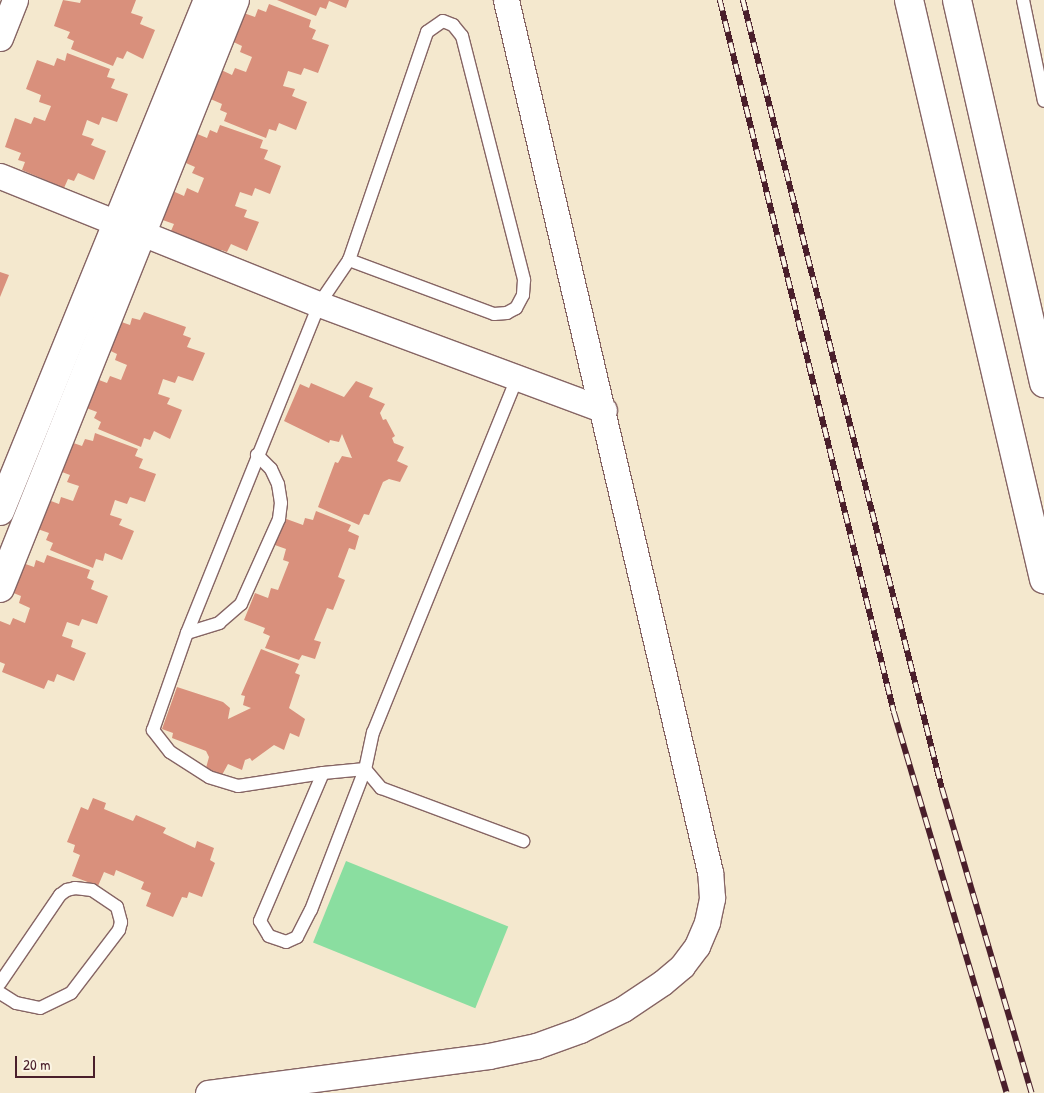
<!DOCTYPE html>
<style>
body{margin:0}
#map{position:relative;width:1044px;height:1093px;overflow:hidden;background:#f4e8ce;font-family:"Patrick Hand",sans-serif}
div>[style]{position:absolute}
.green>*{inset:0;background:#8adea0;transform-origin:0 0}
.building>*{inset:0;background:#d9907c}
.roads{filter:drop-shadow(1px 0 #866564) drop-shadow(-1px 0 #866564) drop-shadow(0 1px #866564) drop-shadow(0 -1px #866564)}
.lane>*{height:12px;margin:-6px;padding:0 6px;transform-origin:6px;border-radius:6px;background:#fff}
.street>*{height:25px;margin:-12.5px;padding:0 12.5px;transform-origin:12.5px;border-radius:12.5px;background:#fff}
.secondary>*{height:28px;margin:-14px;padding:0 14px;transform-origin:14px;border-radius:14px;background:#fff}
.highway>*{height:28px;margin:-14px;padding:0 14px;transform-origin:14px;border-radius:14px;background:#fff}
.rail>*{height:5.5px;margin-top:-2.75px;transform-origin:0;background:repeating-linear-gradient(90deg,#fcf5e5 0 11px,#4a1f2b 0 22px);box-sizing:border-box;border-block:1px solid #4a1f2b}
span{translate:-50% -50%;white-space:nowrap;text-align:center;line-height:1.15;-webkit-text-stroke:4.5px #fcf5e5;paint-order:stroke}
.scale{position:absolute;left:15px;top:1056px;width:80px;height:22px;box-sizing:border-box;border:2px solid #4a1f2b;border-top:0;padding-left:6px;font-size:15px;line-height:18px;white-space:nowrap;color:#4a1f2b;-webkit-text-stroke:4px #fcf5e5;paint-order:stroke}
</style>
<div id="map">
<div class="green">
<i style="left:346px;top:861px;width:175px;height:88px;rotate:22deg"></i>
</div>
<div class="building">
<i style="clip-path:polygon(63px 0,80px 3px,81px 0,136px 0,131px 13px,143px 17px,140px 24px,155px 30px,143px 59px,127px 51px,123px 59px,117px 57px,113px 66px,71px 49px,74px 41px,67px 38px,70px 32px,54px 26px)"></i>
<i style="clip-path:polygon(277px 0,349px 0,346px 8px,329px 1px,326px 9px,320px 7px,316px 16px)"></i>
<i style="clip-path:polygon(269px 4px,311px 20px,309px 27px,316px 30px,312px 39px,329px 45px,318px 73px,304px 68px,301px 75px,288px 71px,283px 86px,295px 89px,292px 96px,307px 102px,296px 130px,279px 123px,276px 131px,269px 129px,266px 138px,224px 121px,227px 113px,220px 110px,222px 104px,206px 97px,217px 68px,232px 75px,235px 68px,246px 72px,252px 57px,240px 52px,242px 46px,227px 39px,238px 11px,255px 17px,258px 9px,266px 12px)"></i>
<i style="clip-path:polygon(67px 53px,110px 69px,107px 77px,115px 79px,111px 88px,128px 94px,117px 122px,102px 117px,99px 125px,87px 120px,82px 135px,94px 139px,91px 145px,106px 151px,94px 180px,78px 173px,74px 181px,68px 179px,64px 188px,22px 170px,25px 162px,18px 160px,21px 153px,5px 147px,15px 118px,31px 124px,34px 117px,45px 121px,51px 106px,39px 102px,41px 95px,26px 89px,37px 60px,54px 66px,57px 58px,65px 61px)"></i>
<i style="clip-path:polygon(220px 125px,263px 140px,260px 148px,268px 150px,264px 159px,281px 166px,270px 194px,255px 188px,252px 196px,240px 192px,235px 206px,247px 210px,244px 217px,259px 222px,247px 251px,231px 244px,227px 252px,221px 250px,217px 259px,171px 231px,174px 224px,157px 218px,168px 189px,184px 196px,187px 188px,198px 193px,204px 178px,192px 173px,195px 167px,179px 160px,190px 131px,207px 138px,210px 130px,217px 133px)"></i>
<i style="clip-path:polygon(0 272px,9px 275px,0 297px)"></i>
<i style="clip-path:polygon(144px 312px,186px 327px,183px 335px,191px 338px,187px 347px,205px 353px,193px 381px,178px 376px,175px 383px,163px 379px,158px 394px,170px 398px,167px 404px,182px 410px,170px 439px,154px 431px,150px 440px,144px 438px,141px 447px,98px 429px,101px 422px,94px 418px,97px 412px,81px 406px,91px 377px,107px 383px,110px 376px,121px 380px,127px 365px,115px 360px,117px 354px,102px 347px,113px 319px,130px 325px,132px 318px,140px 320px)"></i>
<i style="clip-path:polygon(356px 381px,373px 388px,369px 397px,385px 404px,380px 413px,383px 420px,386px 419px,395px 436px,392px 438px,394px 443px,404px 447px,397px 461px,408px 466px,400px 482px,389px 479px,383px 482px,369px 515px,364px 514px,359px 525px,318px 507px,335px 462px,338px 463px,342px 456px,352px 458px,342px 434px,339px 442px,330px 440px,329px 443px,284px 421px,300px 384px,309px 388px,311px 383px,344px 397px)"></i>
<i style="clip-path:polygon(95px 433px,138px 449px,135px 456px,143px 459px,139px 468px,156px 474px,145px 502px,130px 497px,127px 504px,115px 500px,110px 515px,122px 519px,119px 525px,134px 531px,122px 560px,105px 553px,103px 561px,96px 559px,93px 568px,50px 550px,53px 543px,46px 540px,49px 533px,32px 527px,43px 498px,59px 504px,61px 497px,73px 501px,79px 486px,67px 482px,70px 475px,54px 469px,65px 440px,82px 446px,85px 439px,93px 441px)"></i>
<i style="clip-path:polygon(316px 511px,351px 525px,348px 531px,359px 536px,355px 550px,349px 548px,338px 577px,345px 580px,333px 610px,327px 608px,314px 640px,321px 642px,315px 659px,302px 655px,299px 660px,265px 648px,270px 636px,263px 633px,265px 628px,244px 620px,255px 593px,268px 598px,271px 588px,278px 590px,289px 562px,283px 560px,286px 549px,272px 544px,281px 517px,303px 525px,305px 518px,313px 520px)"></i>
<i style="clip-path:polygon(47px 555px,90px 570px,87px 578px,94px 581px,91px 589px,108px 596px,97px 624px,82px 619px,79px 626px,67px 622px,62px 636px,73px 640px,71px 647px,86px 653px,74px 681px,57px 674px,54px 682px,48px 680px,44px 689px,2px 672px,5px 664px,0 662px,0 621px,10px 625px,13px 618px,25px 623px,30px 608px,19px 603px,21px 596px,6px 590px,17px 561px,34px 567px,36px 560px,44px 563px)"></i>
<i style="clip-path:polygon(261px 649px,299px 664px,295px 673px,300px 675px,289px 708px,305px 719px,299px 737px,290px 733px,284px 750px,274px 745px,252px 761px,250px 758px,245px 760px,242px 770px,228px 764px,222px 775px,206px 768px,209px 757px,206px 751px,172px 738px,173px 733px,162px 729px,177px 687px,223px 702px,230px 708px,228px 719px,251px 708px,243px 705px,245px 696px,241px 695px)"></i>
<i style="clip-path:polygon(93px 798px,106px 803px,104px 809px,133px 821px,136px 815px,166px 828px,163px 833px,195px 848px,197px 841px,214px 848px,210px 860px,215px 863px,202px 897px,189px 892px,187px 898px,182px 897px,173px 917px,146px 906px,151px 893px,141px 889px,144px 882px,116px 870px,114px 876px,104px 872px,98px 886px,72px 876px,80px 855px,73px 852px,75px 845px,67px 842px,81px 807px,88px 810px)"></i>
</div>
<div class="roads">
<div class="lane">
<i style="left:1023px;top:0;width:103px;rotate:78.3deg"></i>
<i style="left:517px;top:378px;width:382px;rotate:112.1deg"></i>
<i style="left:373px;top:732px;width:38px;rotate:102deg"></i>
<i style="left:365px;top:769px;width:25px;rotate:50deg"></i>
<i style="left:381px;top:788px;width:152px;rotate:20.5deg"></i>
<i style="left:187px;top:633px;width:34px;rotate:-17deg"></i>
<i style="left:219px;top:623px;width:29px;rotate:-41deg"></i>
<i style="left:241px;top:604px;width:93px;rotate:-65.9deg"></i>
<i style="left:279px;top:519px;width:16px;rotate:-83deg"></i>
<i style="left:281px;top:503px;width:19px;rotate:-99deg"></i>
<i style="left:278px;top:484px;width:17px;rotate:-115deg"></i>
<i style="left:271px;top:469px;width:20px;rotate:-135deg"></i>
<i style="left:323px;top:773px;width:161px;rotate:113.1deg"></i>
<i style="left:260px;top:921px;width:17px;rotate:59deg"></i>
<i style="left:269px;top:936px;width:18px;rotate:19deg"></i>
<i style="left:286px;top:942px;width:12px;rotate:-24deg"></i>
<i style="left:297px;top:937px;width:30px;rotate:-63deg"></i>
<i style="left:311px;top:910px;width:151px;rotate:-69deg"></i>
<i style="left:365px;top:769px;width:42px;rotate:174.6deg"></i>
<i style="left:323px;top:773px;width:86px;rotate:171.3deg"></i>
<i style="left:238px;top:786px;width:30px;rotate:-163deg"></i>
<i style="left:209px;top:777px;width:46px;rotate:-147.3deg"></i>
<i style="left:170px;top:752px;width:28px;rotate:-128deg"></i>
<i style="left:153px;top:730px;width:103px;rotate:-70.7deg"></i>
<i style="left:187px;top:633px;width:354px;rotate:-68.1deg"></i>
<i style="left:319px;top:304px;width:53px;rotate:-55.7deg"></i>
<i style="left:349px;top:260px;width:241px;rotate:-71.1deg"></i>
<i style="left:427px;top:32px;width:19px;rotate:-35deg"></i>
<i style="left:443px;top:21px;width:11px;rotate:22deg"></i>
<i style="left:453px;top:25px;width:14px;rotate:51deg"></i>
<i style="left:462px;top:36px;width:252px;rotate:75.7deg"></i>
<i style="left:524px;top:280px;width:15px;rotate:94deg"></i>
<i style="left:523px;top:295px;width:15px;rotate:118deg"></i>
<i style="left:516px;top:308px;width:10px;rotate:151deg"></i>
<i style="left:507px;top:313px;width:13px;rotate:176deg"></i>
<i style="left:494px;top:314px;width:155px;rotate:-159.6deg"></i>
<i style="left:0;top:983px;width:107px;rotate:-55.7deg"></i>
<i style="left:60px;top:895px;width:9px;rotate:-36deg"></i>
<i style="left:67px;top:890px;width:8px;rotate:-14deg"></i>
<i style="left:75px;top:888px;width:17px;rotate:7deg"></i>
<i style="left:92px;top:890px;width:30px;rotate:34deg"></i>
<i style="left:117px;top:907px;width:16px;rotate:75deg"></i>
<i style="left:121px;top:922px;width:8px;rotate:104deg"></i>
<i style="left:119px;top:930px;width:79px;rotate:127.3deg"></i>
<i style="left:71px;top:993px;width:34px;rotate:154deg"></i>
<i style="left:40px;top:1008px;width:25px;rotate:-168deg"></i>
<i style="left:16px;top:1003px;width:19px;rotate:-148deg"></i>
</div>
<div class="street">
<i style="left:0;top:38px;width:41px;rotate:-68.5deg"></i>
<i style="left:0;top:176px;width:344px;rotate:21.9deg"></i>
<i style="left:319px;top:304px;width:304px;rotate:20.4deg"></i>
<i style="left:208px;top:1093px;width:283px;rotate:-7.5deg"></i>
<i style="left:489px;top:1056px;width:48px;rotate:-12deg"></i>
<i style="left:536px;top:1046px;width:47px;rotate:-20deg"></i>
<i style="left:580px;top:1030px;width:48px;rotate:-26deg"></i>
<i style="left:623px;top:1009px;width:47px;rotate:-33.7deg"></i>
<i style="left:662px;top:983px;width:26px;rotate:-40deg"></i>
<i style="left:682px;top:966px;width:25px;rotate:-53deg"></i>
<i style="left:697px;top:946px;width:26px;rotate:-67deg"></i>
<i style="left:707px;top:922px;width:25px;rotate:-78deg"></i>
<i style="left:712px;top:898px;width:26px;rotate:-94deg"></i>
<i style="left:710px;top:872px;width:896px;rotate:-103.17deg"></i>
</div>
<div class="secondary">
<i style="left:0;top:511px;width:552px;rotate:-67.85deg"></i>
<i style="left:0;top:588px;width:633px;rotate:-68.22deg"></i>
</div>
<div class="highway">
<i style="left:909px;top:0;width:595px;rotate:76.88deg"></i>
<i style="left:957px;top:0;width:393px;rotate:77.2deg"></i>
</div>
</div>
<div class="rail">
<i style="left:720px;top:0;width:733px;rotate:76.27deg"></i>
<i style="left:894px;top:712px;width:397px;rotate:73.5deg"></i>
<i style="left:743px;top:0;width:813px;rotate:75.83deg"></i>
<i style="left:942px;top:788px;width:318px;rotate:73.6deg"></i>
</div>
<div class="scale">20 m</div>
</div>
